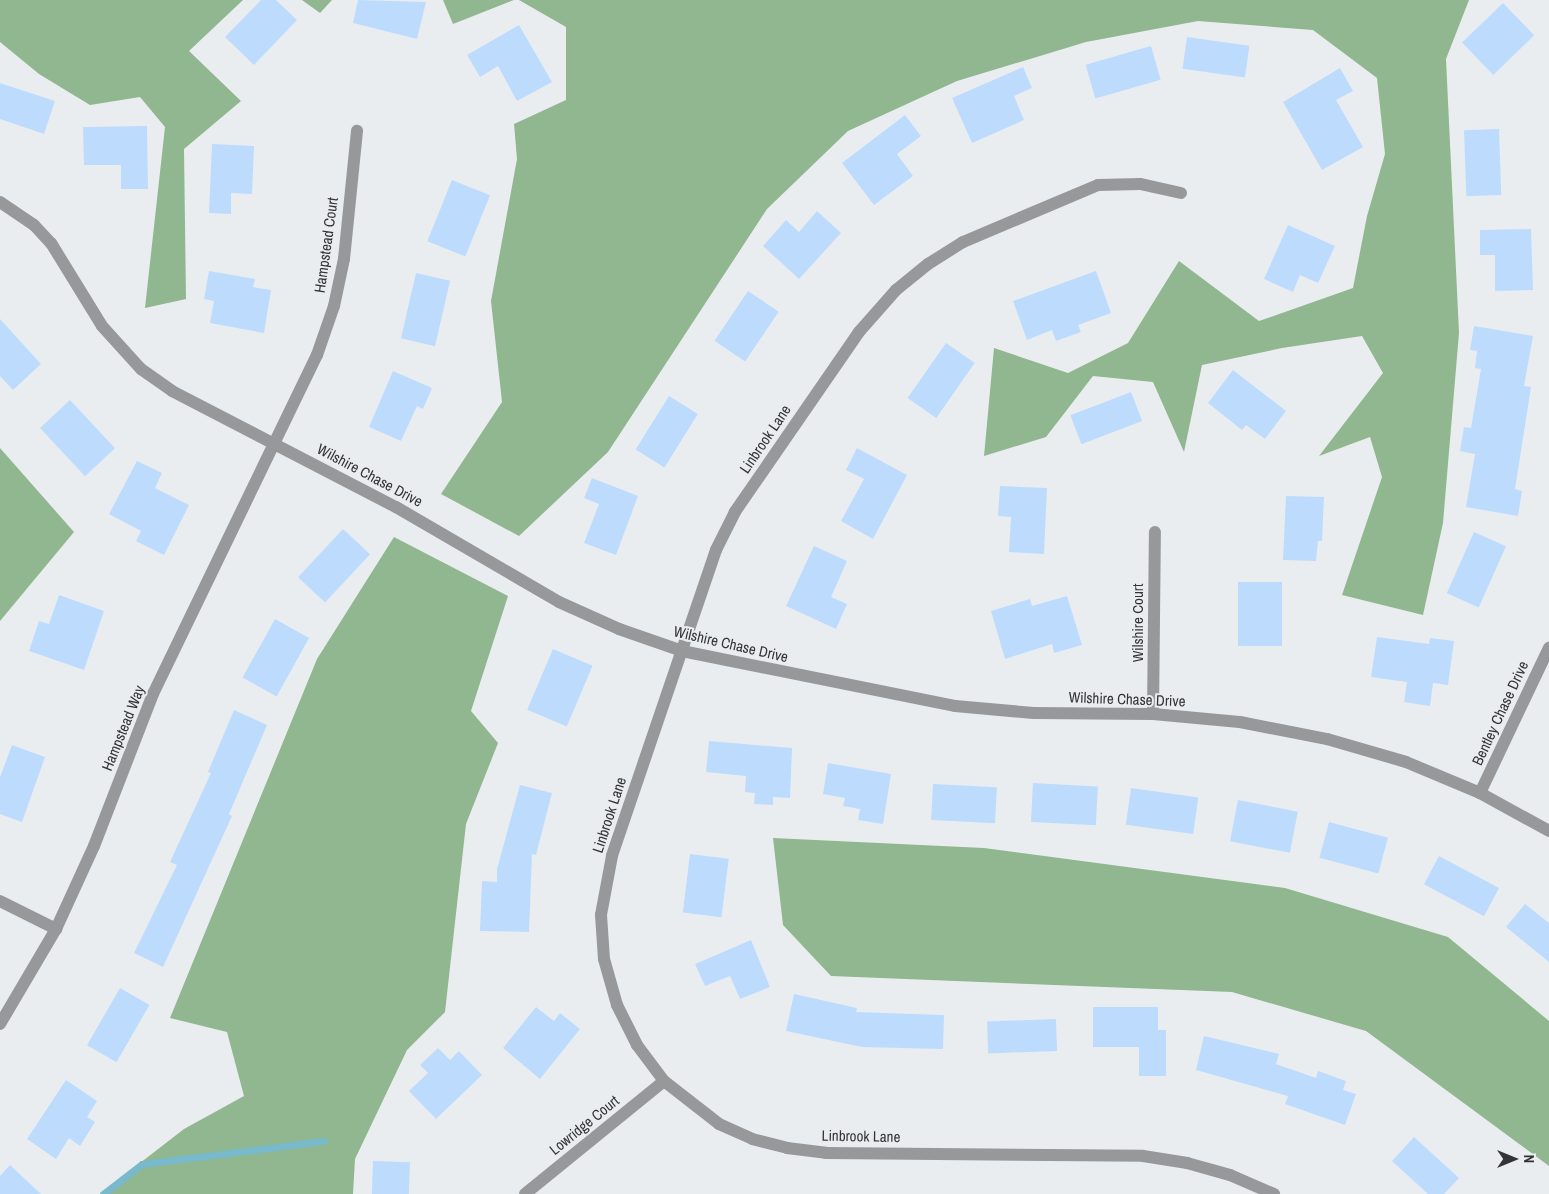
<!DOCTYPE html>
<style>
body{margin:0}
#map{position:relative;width:1549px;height:1194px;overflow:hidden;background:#eaedf0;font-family:"Archivo Narrow",sans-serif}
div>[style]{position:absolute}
.forest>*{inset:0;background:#90b78f}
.stream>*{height:7px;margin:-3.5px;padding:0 3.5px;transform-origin:3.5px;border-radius:3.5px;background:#78b9cb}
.building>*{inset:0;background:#bddcfd;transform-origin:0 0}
.minor>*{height:12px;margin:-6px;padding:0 6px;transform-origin:6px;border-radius:6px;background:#97989a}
span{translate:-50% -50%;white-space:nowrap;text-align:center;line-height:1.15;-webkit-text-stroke:4px #eaedf0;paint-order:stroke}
.street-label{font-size:15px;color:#333435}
.north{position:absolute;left:1489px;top:1134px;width:50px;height:50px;-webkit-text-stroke:4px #eaedf0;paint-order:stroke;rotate:90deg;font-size:14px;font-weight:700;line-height:20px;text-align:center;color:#333435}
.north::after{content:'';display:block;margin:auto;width:18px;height:22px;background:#333435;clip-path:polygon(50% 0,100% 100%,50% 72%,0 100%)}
</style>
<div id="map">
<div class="forest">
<i style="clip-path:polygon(0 0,243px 0,189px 51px,241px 101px,184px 149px,186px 299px,145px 308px,165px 127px,140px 97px,90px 105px,39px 74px,0 42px)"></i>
<i style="clip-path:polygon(302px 0,332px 0,320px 13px)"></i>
<i style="clip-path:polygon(443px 0,514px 0,453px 24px)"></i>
<i style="clip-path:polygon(519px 0,1469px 0,1446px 59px,1459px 333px,1443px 523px,1423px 615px,1342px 595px,1382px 477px,1370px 437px,1319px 456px,1383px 373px,1362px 336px,1282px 348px,1202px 365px,1184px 452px,1153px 382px,1093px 376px,1046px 437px,984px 456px,994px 348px,1068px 373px,1128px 343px,1179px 261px,1259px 321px,1353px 288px,1367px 216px,1385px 154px,1377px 78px,1313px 30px,1198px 21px,1086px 42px,957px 81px,848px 131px,767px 209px,608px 452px,519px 536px,441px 494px,502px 402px,491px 301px,517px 159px,514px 124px,566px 100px,566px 27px)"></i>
<i style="clip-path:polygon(0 448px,74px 532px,0 621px)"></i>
<i style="clip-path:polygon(394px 537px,508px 596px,471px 711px,498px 743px,466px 824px,445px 1012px,407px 1050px,355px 1159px,353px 1194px,100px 1194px,184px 1129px,244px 1096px,227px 1032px,170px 1018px,317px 659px)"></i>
<i style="clip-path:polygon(773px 838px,984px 848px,1285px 888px,1448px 937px,1549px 1021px,1549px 1166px,1366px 1031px,1232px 992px,831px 976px,783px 925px)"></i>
</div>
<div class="stream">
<i style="left:103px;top:1194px;width:49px;rotate:-37.6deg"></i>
<i style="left:142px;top:1164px;width:183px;rotate:-7.2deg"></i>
</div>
<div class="building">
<i style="clip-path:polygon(261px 0,276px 0,297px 20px,254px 65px,225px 37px)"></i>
<i style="clip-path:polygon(358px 0,426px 2px,417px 39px,353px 23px)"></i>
<i style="left:1503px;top:3px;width:45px;height:57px;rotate:46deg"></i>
<i style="clip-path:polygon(519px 25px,552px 82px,517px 101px,498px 66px,480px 77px,467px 55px)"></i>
<i style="left:1187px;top:37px;width:63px;height:32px;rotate:8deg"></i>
<i style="left:1151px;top:46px;width:35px;height:68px;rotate:74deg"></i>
<i style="clip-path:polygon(1023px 67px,1032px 88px,1014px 96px,1024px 120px,972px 143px,952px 98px)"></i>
<i style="clip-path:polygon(1340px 68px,1353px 91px,1336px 100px,1363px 147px,1322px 170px,1283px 102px)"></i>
<i style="clip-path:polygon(0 83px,55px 101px,44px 134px,0 119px)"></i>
<i style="clip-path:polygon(905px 115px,921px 136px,897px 154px,913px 176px,874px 205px,842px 163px)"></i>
<i style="clip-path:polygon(147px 126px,148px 189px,121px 189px,121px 165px,84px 165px,83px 127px)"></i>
<i style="left:1499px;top:129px;width:66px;height:35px;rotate:88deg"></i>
<i style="clip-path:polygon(212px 144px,254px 146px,252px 194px,231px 193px,231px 214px,209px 213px)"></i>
<i style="left:452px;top:180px;width:41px;height:66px;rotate:22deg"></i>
<i style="clip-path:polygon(817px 211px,841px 233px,799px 279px,763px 246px,786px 220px,799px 232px)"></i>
<i style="clip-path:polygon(1288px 225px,1335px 246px,1318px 283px,1300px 275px,1293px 292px,1264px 279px)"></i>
<i style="clip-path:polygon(1531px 229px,1533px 290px,1495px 291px,1495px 255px,1480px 255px,1480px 230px)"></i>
<i style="clip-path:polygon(209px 271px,255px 279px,253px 287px,271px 290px,264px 333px,210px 323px,214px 301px,204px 299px)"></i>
<i style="clip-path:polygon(1096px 271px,1111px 313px,1078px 325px,1081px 332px,1056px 341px,1052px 330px,1027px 340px,1013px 301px)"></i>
<i style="left:416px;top:273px;width:35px;height:67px;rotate:13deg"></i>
<i style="left:748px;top:291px;width:37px;height:60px;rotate:34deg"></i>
<i style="clip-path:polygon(0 319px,41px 364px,13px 390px,0 376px)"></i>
<i style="clip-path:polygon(1474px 326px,1533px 336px,1524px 386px,1531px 387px,1515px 489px,1522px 491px,1518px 516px,1466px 507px,1475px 454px,1460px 451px,1464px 427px,1471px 428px,1481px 369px,1475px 368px,1477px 351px,1470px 350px)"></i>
<i style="left:946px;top:343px;width:35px;height:67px;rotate:35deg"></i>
<i style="clip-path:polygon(1233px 370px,1286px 411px,1265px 439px,1246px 425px,1242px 430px,1208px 403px)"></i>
<i style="clip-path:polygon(393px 371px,432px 388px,423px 409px,417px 406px,401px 441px,369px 427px)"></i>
<i style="left:1131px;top:392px;width:31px;height:65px;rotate:69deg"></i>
<i style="left:669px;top:396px;width:34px;height:63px;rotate:32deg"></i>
<i style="left:70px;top:400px;width:66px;height:41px;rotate:47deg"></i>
<i style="clip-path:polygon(857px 448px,907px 475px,873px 539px,841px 521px,864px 479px,846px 470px)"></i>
<i style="clip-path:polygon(137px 461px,162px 473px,155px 488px,189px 505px,164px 555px,136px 541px,141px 531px,109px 514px)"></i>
<i style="clip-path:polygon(592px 478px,638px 496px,616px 555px,584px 543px,599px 504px,584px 498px)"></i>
<i style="clip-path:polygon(1000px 486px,1047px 488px,1044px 554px,1009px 552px,1011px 517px,998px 516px)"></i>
<i style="clip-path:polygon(1286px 496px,1324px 497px,1322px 541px,1318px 541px,1316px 561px,1283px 560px)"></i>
<i style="left:343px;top:529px;width:37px;height:66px;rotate:43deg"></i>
<i style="left:1474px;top:532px;width:35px;height:67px;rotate:24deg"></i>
<i style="clip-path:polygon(814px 546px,847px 561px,831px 597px,847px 604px,836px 629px,786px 606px)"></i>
<i style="left:1238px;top:582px;width:44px;height:64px"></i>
<i style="clip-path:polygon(59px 595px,104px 611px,84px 670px,29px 651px,39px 621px,49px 624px)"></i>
<i style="clip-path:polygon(1067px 596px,1082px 645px,1054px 653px,1052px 644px,1005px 659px,991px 611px,1030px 599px,1032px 606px)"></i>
<i style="left:275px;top:619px;width:39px;height:67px;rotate:29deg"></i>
<i style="clip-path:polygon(1377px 637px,1429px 644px,1430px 638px,1454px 641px,1448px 685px,1433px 683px,1430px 706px,1404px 702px,1407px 682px,1371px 677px)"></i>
<i style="left:553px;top:649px;width:43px;height:66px;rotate:23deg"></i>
<i style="clip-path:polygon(234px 710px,267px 725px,229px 814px,232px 816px,163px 967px,134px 953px,177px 865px,170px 862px,211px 773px,208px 772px)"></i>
<i style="clip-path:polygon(709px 741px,792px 748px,790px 798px,773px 797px,773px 805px,754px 804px,755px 793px,745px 792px,746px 776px,706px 772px)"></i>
<i style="clip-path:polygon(12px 745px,45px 757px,22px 822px,0 814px,0 777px)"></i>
<i style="clip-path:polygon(828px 763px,891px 774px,883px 824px,858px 820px,860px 809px,843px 806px,845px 798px,823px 794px)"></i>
<i style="left:1033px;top:783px;width:65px;height:39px;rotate:3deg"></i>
<i style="left:933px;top:784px;width:64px;height:36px;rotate:3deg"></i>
<i style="clip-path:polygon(520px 785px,552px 793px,536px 855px,532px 854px,529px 932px,480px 931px,482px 881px,497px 882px,497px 869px)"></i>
<i style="left:1131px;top:788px;width:68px;height:37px;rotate:8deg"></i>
<i style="left:1238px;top:800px;width:61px;height:42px;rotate:11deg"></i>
<i style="left:1329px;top:822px;width:61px;height:37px;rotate:15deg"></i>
<i style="left:690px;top:854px;width:39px;height:59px;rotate:7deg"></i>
<i style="left:1439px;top:856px;width:68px;height:32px;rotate:28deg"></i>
<i style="clip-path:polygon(1525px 904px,1549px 923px,1549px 962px,1506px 927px)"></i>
<i style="clip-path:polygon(751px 940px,770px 987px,740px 999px,730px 976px,705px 986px,695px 964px)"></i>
<i style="left:120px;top:988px;width:34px;height:66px;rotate:30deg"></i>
<i style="clip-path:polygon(794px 994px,857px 1008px,856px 1012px,944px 1015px,943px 1049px,862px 1047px,786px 1031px)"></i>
<i style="clip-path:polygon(536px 1007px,554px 1021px,560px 1013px,580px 1029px,540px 1079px,503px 1048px)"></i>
<i style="clip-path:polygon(1093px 1007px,1158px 1007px,1158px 1030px,1166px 1030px,1166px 1076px,1139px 1076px,1139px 1047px,1093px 1047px)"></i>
<i style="left:1056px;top:1019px;width:32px;height:69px;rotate:88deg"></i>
<i style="clip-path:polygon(1204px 1036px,1279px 1054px,1276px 1064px,1316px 1078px,1318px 1071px,1346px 1081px,1343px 1090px,1356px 1094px,1345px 1125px,1285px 1104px,1288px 1096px,1196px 1070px)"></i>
<i style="clip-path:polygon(438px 1048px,450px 1060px,459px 1051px,482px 1075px,436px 1119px,409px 1091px,428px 1073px,420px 1065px)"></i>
<i style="clip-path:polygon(66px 1080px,97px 1101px,87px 1117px,95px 1122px,80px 1146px,69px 1138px,56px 1159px,27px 1139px)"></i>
<i style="clip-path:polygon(1414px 1137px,1459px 1178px,1444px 1194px,1428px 1194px,1392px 1161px)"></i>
<i style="left:373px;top:1161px;width:37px;height:33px;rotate:2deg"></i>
<i style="clip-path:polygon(10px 1165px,41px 1194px,0 1194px,0 1176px)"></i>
</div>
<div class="minor">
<i style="left:1181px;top:193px;width:42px;rotate:-167.6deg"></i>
<i style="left:1140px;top:184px;width:42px;rotate:178.6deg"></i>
<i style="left:1098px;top:185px;width:147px;rotate:157.1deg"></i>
<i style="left:963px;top:242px;width:41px;rotate:147.8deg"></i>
<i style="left:928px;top:264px;width:41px;rotate:140.9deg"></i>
<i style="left:896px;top:290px;width:56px;rotate:131.4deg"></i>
<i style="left:859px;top:332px;width:219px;rotate:124.6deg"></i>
<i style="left:735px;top:512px;width:42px;rotate:116.6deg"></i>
<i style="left:716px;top:550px;width:323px;rotate:108.8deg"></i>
<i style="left:612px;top:856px;width:60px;rotate:100.6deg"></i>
<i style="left:601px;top:915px;width:44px;rotate:86.1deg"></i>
<i style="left:604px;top:959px;width:48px;rotate:74.2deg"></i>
<i style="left:617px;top:1005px;width:45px;rotate:63.4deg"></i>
<i style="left:637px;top:1045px;width:45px;rotate:53.1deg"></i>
<i style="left:664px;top:1081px;width:70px;rotate:38deg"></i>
<i style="left:719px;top:1124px;width:36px;rotate:24deg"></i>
<i style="left:752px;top:1139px;width:36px;rotate:14deg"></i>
<i style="left:787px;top:1148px;width:39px;rotate:7deg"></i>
<i style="left:826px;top:1153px;width:317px;rotate:0.5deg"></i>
<i style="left:1143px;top:1156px;width:45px;rotate:9deg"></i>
<i style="left:1187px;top:1163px;width:45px;rotate:15.6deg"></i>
<i style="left:1230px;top:1175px;width:48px;rotate:23.4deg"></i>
<i style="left:0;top:202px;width:41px;rotate:34.1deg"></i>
<i style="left:34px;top:225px;width:25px;rotate:47deg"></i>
<i style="left:51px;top:243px;width:97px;rotate:58.4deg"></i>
<i style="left:102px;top:326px;width:58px;rotate:47.8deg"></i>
<i style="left:141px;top:369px;width:38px;rotate:35deg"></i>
<i style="left:172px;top:391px;width:252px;rotate:27.4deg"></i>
<i style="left:396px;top:507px;width:189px;rotate:30.2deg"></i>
<i style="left:559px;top:602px;width:66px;rotate:24.2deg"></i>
<i style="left:619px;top:629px;width:67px;rotate:19.2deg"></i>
<i style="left:682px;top:651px;width:278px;rotate:11.4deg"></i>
<i style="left:955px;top:706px;width:79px;rotate:5.1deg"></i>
<i style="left:1034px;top:713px;width:119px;rotate:0.5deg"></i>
<i style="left:1153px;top:714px;width:87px;rotate:5.3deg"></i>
<i style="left:1240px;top:722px;width:89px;rotate:11.1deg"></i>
<i style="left:1327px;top:739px;width:82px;rotate:16.2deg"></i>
<i style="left:1406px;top:762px;width:80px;rotate:22.7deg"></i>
<i style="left:1480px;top:793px;width:79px;rotate:28.8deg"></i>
<i style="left:1153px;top:714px;width:182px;rotate:-89.4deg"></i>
<i style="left:1480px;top:793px;width:161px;rotate:-64.6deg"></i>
<i style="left:0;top:901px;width:63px;rotate:26.6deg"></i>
<i style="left:0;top:1024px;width:110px;rotate:-59.5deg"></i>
<i style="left:56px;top:929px;width:91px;rotate:-65.4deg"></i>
<i style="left:94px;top:846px;width:163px;rotate:-68.8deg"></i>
<i style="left:153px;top:694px;width:377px;rotate:-64.2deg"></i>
<i style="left:317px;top:355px;width:52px;rotate:-70.9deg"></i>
<i style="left:334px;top:306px;width:48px;rotate:-78deg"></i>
<i style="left:344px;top:259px;width:129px;rotate:-84.2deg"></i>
<i style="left:525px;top:1194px;width:179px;rotate:-39.1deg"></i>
</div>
<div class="street-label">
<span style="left:326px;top:245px;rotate:-82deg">Hampstead Court</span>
<span style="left:765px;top:439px;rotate:-56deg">Linbrook Lane</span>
<span style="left:370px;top:475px;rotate:28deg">Wilshire Chase Drive</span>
<span style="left:1138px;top:623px;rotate:-90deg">Wilshire Court</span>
<span style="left:731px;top:644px;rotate:13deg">Wilshire Chase Drive</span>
<span style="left:1127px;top:699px;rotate:2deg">Wilshire Chase Drive</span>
<span style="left:1500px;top:713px;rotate:-65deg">Bentley Chase Drive</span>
<span style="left:123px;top:728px;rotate:-68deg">Hampstead Way</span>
<span style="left:609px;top:815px;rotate:-72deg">Linbrook Lane</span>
<span style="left:584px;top:1125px;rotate:-39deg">Lowridge Court</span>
<span style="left:861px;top:1136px;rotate:1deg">Linbrook Lane</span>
</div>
<div class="north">N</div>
</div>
